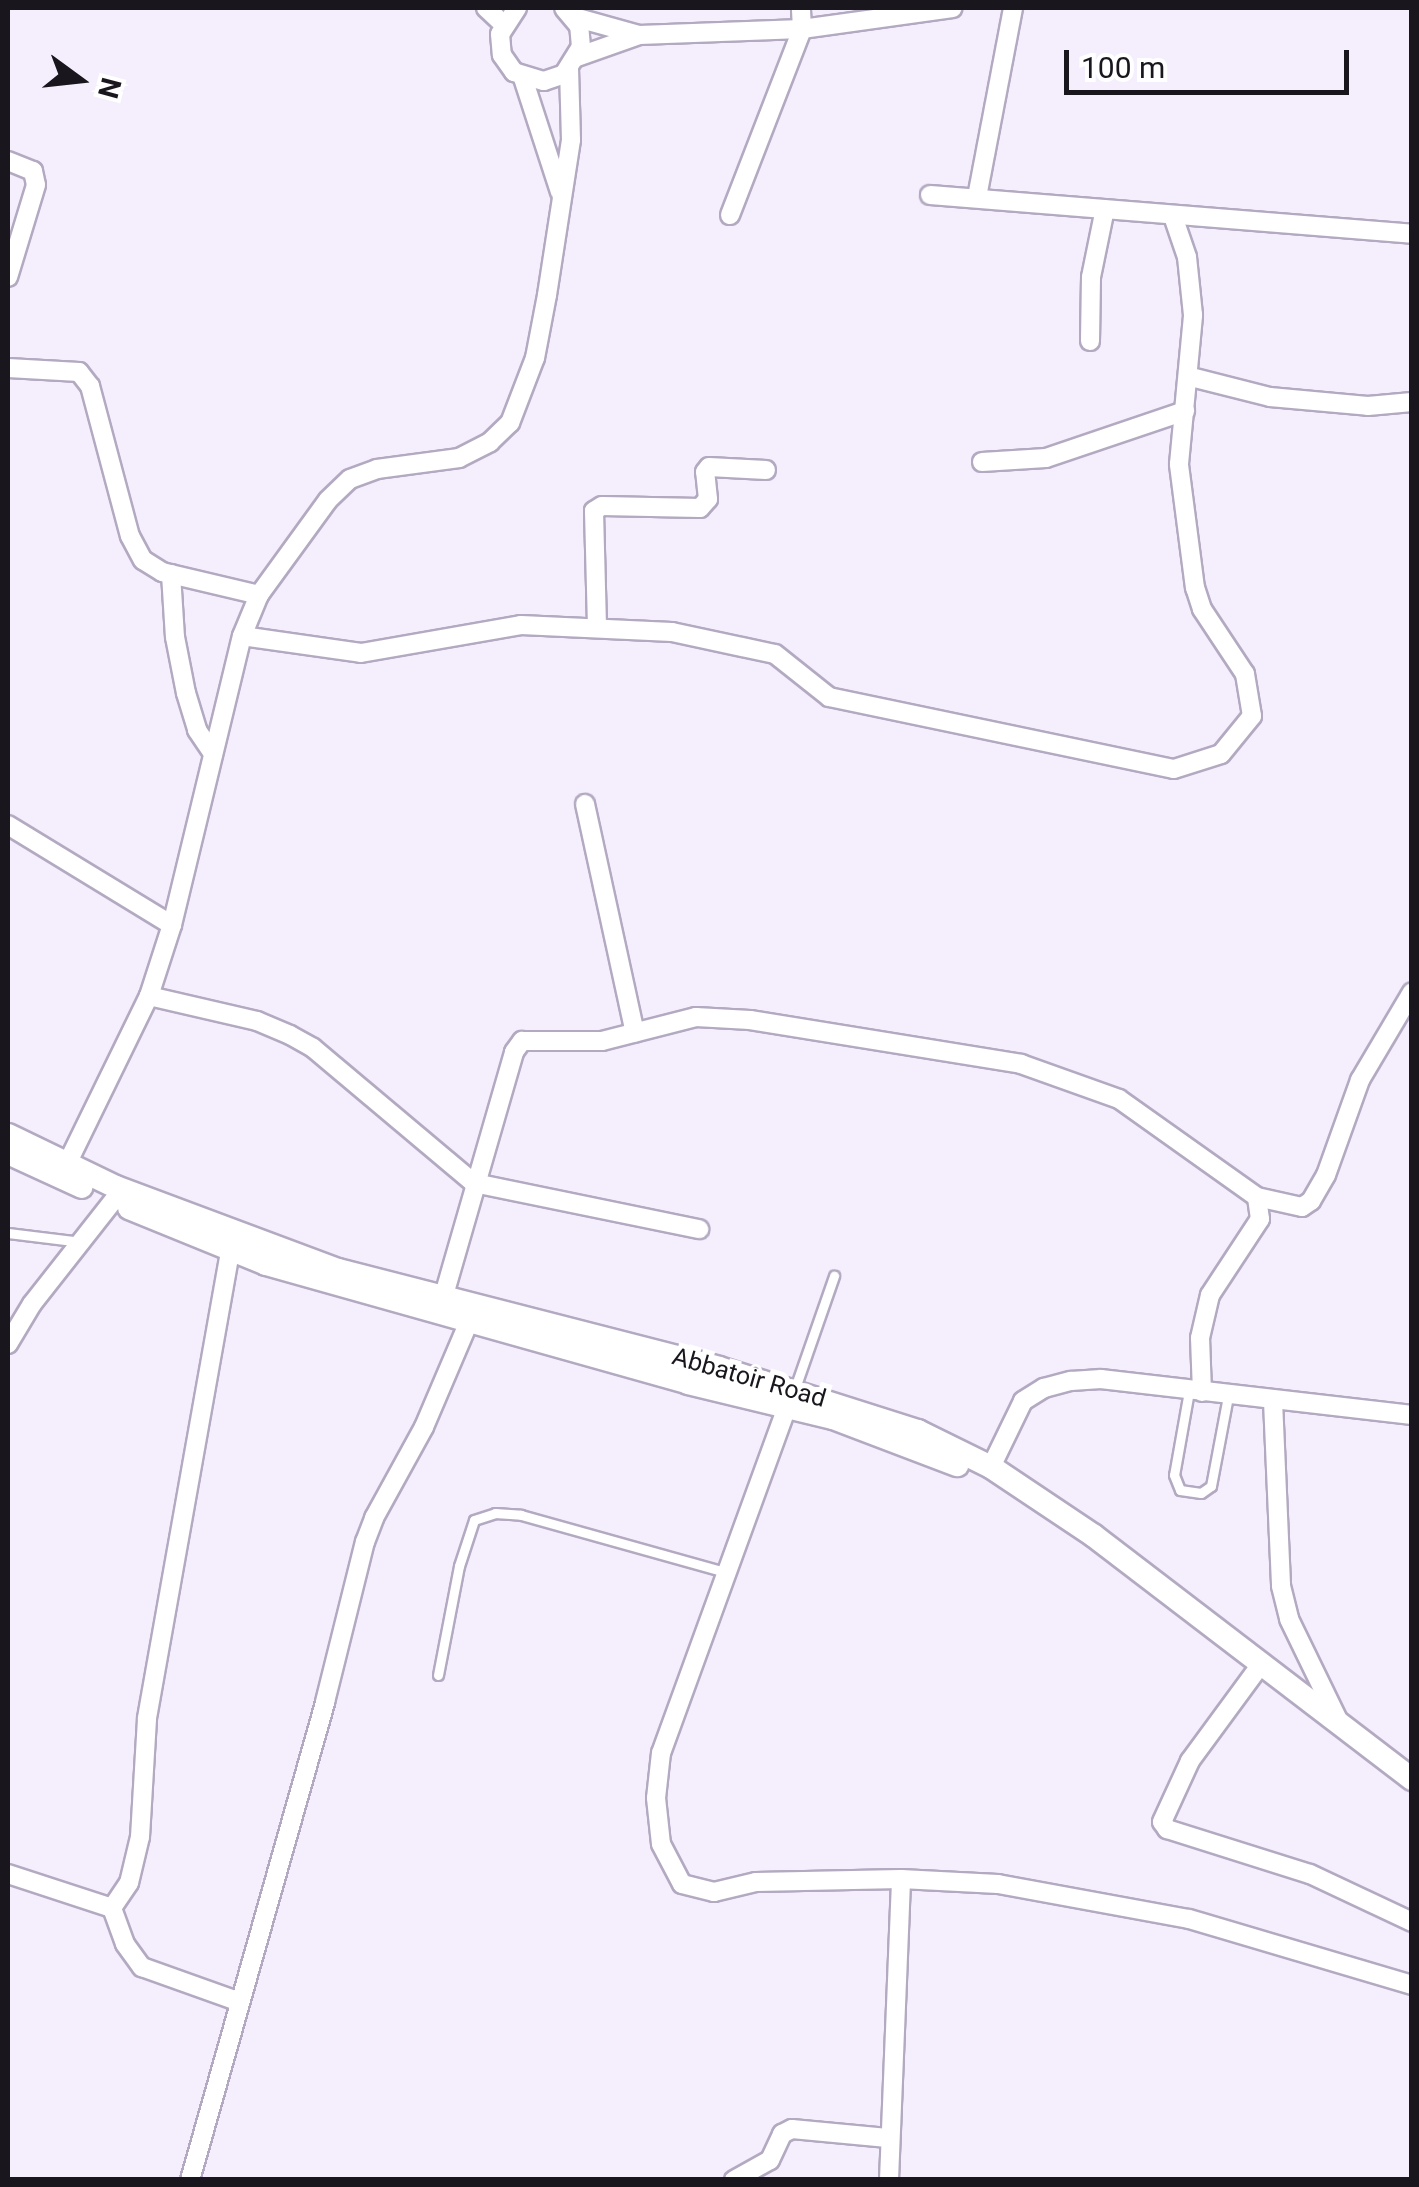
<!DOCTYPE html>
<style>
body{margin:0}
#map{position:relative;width:1419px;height:2187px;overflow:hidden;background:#f4eefd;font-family:Roboto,sans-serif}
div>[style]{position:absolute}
.roads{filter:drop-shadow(2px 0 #b3aac1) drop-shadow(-2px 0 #b3aac1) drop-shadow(0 2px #b3aac1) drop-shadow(0 -2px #b3aac1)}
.service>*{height:9px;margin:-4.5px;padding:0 4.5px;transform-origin:4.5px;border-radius:4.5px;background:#fff}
.minor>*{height:18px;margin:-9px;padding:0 9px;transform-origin:9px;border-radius:9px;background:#fff}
.tertiary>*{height:22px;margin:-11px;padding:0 11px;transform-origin:11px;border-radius:11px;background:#fff}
span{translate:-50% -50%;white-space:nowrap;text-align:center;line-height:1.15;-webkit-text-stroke:10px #fff;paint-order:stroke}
.street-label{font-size:25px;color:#19161e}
.frame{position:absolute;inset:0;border:10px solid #19161e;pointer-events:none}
.north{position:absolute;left:30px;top:30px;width:100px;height:100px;-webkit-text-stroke:8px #fff;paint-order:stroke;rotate:105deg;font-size:28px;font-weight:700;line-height:40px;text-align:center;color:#19161e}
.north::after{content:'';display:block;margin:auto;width:35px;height:45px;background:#19161e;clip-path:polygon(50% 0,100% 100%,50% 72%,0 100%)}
.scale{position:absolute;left:1064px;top:50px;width:285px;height:45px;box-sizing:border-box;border:5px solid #19161e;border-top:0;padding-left:12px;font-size:30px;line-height:35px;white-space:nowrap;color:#19161e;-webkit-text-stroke:8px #fff;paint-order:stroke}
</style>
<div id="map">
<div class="roads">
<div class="service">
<i style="left:8px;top:1233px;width:74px;rotate:7deg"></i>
<i style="left:795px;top:1388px;width:119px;rotate:-70.8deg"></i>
<i style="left:1189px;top:1391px;width:85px;rotate:100.1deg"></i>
<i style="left:1174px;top:1475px;width:16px;rotate:68deg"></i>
<i style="left:1180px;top:1490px;width:21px;rotate:8deg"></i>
<i style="left:1201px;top:1493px;width:12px;rotate:-35deg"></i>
<i style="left:1211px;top:1486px;width:92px;rotate:-79.3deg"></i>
<i style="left:438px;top:1675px;width:111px;rotate:-79.1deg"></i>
<i style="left:459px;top:1566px;width:48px;rotate:-71.9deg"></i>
<i style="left:474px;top:1520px;width:22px;rotate:-18deg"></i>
<i style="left:495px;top:1513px;width:26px;rotate:4deg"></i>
<i style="left:521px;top:1515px;width:212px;rotate:15.6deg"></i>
</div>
<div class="minor">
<i style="left:486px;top:8px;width:23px;rotate:43deg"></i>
<i style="left:517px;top:8px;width:31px;rotate:123deg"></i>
<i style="left:500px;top:34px;width:21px;rotate:85deg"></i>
<i style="left:502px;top:55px;width:21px;rotate:55deg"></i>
<i style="left:514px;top:72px;width:31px;rotate:17deg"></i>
<i style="left:544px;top:81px;width:21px;rotate:-19deg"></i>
<i style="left:564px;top:74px;width:32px;rotate:-58deg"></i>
<i style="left:581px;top:47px;width:21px;rotate:-95deg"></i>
<i style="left:579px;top:26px;width:23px;rotate:-130deg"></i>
<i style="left:574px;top:17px;width:67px;rotate:15.5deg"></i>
<i style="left:639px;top:35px;width:163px;rotate:-2.1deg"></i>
<i style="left:802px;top:29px;width:152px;rotate:-7.9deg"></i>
<i style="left:577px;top:57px;width:66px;rotate:-19.5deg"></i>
<i style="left:523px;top:78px;width:120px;rotate:72deg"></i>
<i style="left:8px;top:161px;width:27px;rotate:22deg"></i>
<i style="left:33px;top:171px;width:14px;rotate:78deg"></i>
<i style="left:36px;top:185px;width:96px;rotate:106.9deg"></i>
<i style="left:930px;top:195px;width:484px;rotate:4.6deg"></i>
<i style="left:977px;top:197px;width:192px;rotate:-79.2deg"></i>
<i style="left:730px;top:215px;width:199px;rotate:-68.8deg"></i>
<i style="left:802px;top:29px;width:21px;rotate:-93deg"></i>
<i style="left:1090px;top:341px;width:64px;rotate:-89.1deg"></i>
<i style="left:1091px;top:277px;width:69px;rotate:-78.4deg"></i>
<i style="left:8px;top:368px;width:71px;rotate:3.2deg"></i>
<i style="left:79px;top:372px;width:18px;rotate:52deg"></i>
<i style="left:90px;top:386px;width:155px;rotate:75.1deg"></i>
<i style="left:130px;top:536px;width:27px;rotate:62deg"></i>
<i style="left:143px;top:560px;width:22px;rotate:32deg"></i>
<i style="left:162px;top:572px;width:100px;rotate:13.3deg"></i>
<i style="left:1191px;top:377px;width:81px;rotate:14.2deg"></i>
<i style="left:1270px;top:397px;width:98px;rotate:5.2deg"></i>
<i style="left:1368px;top:406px;width:44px;rotate:-5.2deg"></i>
<i style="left:982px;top:462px;width:64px;rotate:-3.6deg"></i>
<i style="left:1046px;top:458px;width:147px;rotate:-18.7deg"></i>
<i style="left:171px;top:574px;width:63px;rotate:86.4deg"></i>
<i style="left:175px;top:637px;width:57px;rotate:78.9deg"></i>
<i style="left:186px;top:693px;width:39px;rotate:73deg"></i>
<i style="left:197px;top:730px;width:29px;rotate:56deg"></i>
<i style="left:597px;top:626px;width:115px;rotate:-91.5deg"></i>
<i style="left:594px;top:511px;width:9px;rotate:-32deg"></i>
<i style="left:602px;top:506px;width:98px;rotate:1.2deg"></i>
<i style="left:700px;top:508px;width:12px;rotate:-48deg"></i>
<i style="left:708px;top:499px;width:27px;rotate:-96deg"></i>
<i style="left:705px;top:472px;width:6px;rotate:-51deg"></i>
<i style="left:709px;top:467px;width:57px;rotate:3deg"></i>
<i style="left:242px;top:636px;width:120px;rotate:8.1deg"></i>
<i style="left:361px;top:653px;width:162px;rotate:-9.9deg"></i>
<i style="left:521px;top:625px;width:151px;rotate:2.7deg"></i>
<i style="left:672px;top:632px;width:105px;rotate:12.1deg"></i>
<i style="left:775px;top:654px;width:69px;rotate:38.5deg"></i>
<i style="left:829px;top:697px;width:352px;rotate:11.8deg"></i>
<i style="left:1174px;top:769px;width:49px;rotate:-17.7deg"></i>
<i style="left:1221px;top:754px;width:49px;rotate:-50.8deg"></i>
<i style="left:1252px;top:716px;width:43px;rotate:-99.5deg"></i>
<i style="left:1245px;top:674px;width:78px;rotate:-123.5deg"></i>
<i style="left:1202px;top:609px;width:22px;rotate:-108deg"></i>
<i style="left:1195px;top:588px;width:125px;rotate:-97.4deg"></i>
<i style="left:1179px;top:464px;width:150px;rotate:-84.6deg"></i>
<i style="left:1193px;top:315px;width:58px;rotate:-95.9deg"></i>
<i style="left:1187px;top:257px;width:43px;rotate:-108.9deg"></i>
<i style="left:585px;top:804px;width:234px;rotate:77.7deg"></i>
<i style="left:8px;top:825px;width:192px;rotate:31.4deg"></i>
<i style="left:149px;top:996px;width:111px;rotate:13deg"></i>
<i style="left:257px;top:1021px;width:36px;rotate:23deg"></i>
<i style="left:290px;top:1035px;width:26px;rotate:29deg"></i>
<i style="left:313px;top:1048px;width:210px;rotate:40deg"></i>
<i style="left:474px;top:1183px;width:230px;rotate:11.6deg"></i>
<i style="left:67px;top:1164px;width:187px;rotate:-64deg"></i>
<i style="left:149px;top:996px;width:75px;rotate:-72.1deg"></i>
<i style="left:172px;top:925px;width:297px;rotate:-76.4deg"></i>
<i style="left:242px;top:636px;width:44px;rotate:-67.5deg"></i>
<i style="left:259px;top:595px;width:117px;rotate:-54deg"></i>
<i style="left:328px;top:500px;width:30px;rotate:-44deg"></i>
<i style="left:350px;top:479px;width:29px;rotate:-20deg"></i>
<i style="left:377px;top:469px;width:83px;rotate:-7.6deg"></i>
<i style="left:459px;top:458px;width:35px;rotate:-27deg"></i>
<i style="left:490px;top:442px;width:28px;rotate:-44deg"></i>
<i style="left:510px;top:423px;width:70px;rotate:-69deg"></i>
<i style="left:535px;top:358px;width:64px;rotate:-79.2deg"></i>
<i style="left:547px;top:295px;width:157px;rotate:-81.2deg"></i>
<i style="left:571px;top:140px;width:71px;rotate:-91.6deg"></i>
<i style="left:444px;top:1295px;width:253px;rotate:-73.9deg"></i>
<i style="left:514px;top:1052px;width:14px;rotate:-54deg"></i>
<i style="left:522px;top:1041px;width:80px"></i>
<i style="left:602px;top:1041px;width:97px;rotate:-14.3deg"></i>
<i style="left:696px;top:1017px;width:54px;rotate:3.2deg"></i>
<i style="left:750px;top:1020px;width:275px;rotate:9.2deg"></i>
<i style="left:1021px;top:1064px;width:104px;rotate:19.7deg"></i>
<i style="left:1119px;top:1099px;width:169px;rotate:35.4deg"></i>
<i style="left:1257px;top:1197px;width:46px;rotate:12.5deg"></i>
<i style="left:1302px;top:1207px;width:11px;rotate:-34deg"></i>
<i style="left:1311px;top:1201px;width:30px;rotate:-60deg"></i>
<i style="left:1326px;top:1175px;width:101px;rotate:-70.3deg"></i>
<i style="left:1360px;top:1080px;width:102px;rotate:-59.4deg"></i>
<i style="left:8px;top:1344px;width:47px;rotate:-59deg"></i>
<i style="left:32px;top:1304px;width:131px;rotate:-51.8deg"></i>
<i style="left:1202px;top:1392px;width:54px;rotate:-92.1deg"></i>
<i style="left:1200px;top:1338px;width:44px;rotate:-76.9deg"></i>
<i style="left:1210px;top:1295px;width:91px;rotate:-56.7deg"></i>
<i style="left:1260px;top:1219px;width:22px;rotate:-98deg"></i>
<i style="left:1273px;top:1401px;width:185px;rotate:87.5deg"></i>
<i style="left:1281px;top:1586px;width:34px;rotate:76deg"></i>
<i style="left:1289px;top:1619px;width:110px;rotate:64.1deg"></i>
<i style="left:787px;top:1407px;width:368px;rotate:110deg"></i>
<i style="left:661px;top:1753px;width:45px;rotate:96.3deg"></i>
<i style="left:656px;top:1798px;width:46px;rotate:83.8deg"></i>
<i style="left:661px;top:1844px;width:45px;rotate:62.3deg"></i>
<i style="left:682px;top:1884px;width:33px;rotate:14deg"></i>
<i style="left:714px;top:1892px;width:43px;rotate:-13.4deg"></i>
<i style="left:756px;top:1882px;width:145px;rotate:-1.2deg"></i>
<i style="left:901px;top:1879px;width:97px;rotate:3deg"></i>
<i style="left:998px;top:1884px;width:194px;rotate:10.4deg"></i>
<i style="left:1189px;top:1919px;width:233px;rotate:16.5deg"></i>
<i style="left:991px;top:1467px;width:73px;rotate:-64.1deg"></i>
<i style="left:1023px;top:1401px;width:25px;rotate:-32deg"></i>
<i style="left:1044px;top:1388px;width:28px;rotate:-15deg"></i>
<i style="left:1071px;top:1381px;width:30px;rotate:-4deg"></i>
<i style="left:1101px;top:1379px;width:313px;rotate:6.6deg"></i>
<i style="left:1256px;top:1671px;width:112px;rotate:126.3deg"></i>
<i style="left:1190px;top:1761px;width:67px;rotate:114.7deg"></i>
<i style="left:1162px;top:1822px;width:9px;rotate:54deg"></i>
<i style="left:1167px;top:1829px;width:150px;rotate:17.5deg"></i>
<i style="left:1310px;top:1874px;width:113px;rotate:25.2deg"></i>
<i style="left:8px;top:1874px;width:109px;rotate:18.1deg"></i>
<i style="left:112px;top:1908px;width:30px;rotate:-56deg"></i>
<i style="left:129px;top:1883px;width:47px;rotate:-76.6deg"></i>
<i style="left:140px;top:1837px;width:119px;rotate:-86.6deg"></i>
<i style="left:147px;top:1718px;width:475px;rotate:-79.9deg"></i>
<i style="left:112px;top:1908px;width:38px;rotate:70deg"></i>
<i style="left:125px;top:1944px;width:29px;rotate:54deg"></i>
<i style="left:142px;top:1967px;width:104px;rotate:19.7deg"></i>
<i style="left:190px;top:2180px;width:497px;rotate:-74.2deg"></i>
<i style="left:325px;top:1702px;width:165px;rotate:-76deg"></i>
<i style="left:365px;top:1542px;width:26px;rotate:-69deg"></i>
<i style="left:374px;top:1518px;width:104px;rotate:-61.2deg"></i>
<i style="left:424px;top:1427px;width:112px;rotate:-66.9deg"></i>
<i style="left:734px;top:2180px;width:41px;rotate:-29.1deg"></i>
<i style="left:770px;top:2160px;width:29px;rotate:-65deg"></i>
<i style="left:782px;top:2134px;width:11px;rotate:-27deg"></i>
<i style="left:792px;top:2129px;width:96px;rotate:5.4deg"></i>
<i style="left:889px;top:2180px;width:301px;rotate:-87.7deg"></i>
</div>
<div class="tertiary">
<i style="left:8px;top:1135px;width:120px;rotate:25.7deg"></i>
<i style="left:116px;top:1187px;width:237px;rotate:20.5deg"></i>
<i style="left:338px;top:1270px;width:393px;rotate:14.4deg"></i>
<i style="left:719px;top:1368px;width:209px;rotate:17.6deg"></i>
<i style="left:918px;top:1431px;width:81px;rotate:26.3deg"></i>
<i style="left:991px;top:1467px;width:124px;rotate:33.8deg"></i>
<i style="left:1094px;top:1536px;width:400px;rotate:37.4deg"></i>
<i style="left:8px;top:1153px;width:81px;rotate:24.7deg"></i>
<i style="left:129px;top:1208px;width:148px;rotate:22.2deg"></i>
<i style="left:266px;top:1264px;width:438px;rotate:15.7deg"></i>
<i style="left:688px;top:1383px;width:149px;rotate:13.6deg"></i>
<i style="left:833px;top:1418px;width:133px;rotate:20.8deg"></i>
</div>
</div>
<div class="street-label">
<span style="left:749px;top:1378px;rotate:16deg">Abbatoir Road</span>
</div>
<div class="frame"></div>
<div class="north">N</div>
<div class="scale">100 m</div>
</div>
